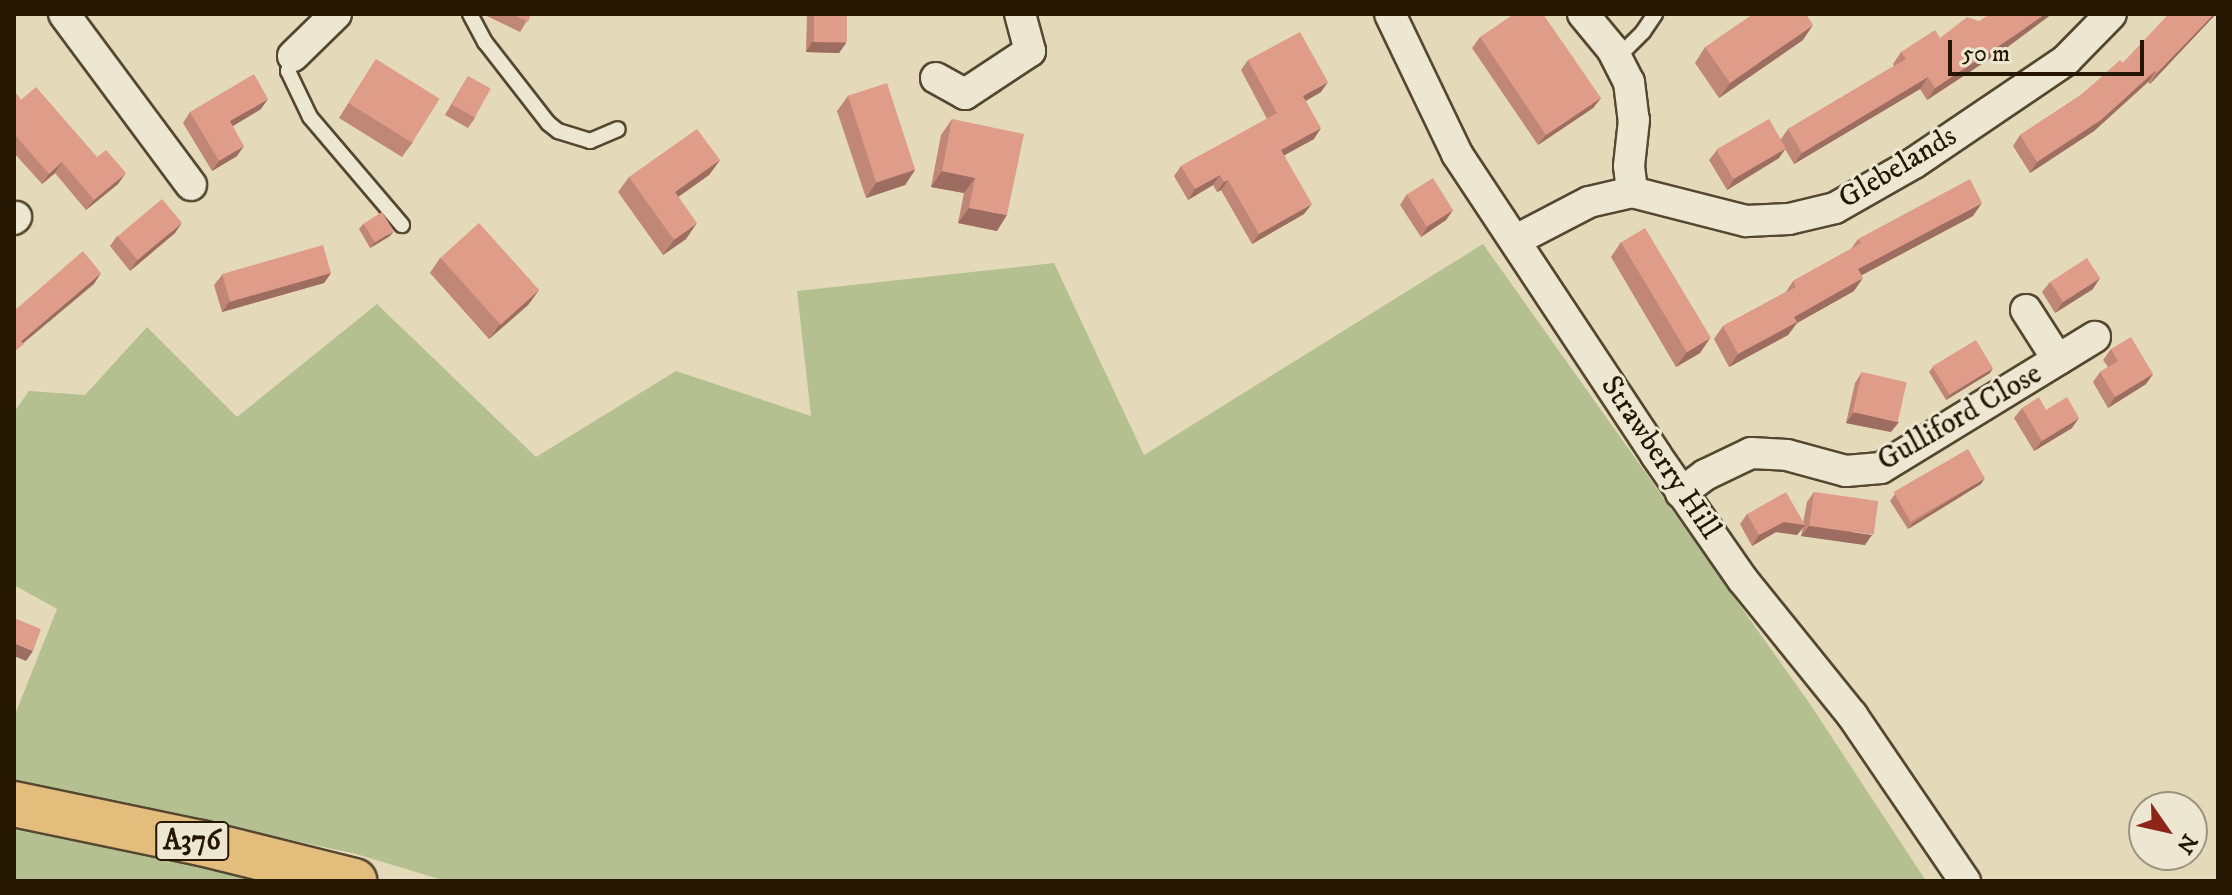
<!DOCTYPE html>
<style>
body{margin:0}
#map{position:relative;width:2232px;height:895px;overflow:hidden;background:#e4dab9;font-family:"IM FELL DW Pica",serif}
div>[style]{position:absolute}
.green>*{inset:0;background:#b4c08f}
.roads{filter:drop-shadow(2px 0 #554730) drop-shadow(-2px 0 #554730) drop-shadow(0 2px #554730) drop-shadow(0 -2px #554730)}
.lane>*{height:14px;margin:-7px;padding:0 7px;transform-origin:7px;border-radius:7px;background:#ede7d2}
.street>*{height:30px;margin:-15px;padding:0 15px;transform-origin:15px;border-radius:15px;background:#ede7d2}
.highway>*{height:44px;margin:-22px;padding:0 22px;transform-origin:22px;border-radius:22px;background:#e2bd7c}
.wall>*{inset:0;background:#c08676}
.shaded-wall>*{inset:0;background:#9c6d60}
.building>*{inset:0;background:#df9c89;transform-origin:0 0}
span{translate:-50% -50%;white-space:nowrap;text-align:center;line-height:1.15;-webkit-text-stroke:6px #ede7d2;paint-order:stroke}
.shield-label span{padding:2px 6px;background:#ede7d2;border:2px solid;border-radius:6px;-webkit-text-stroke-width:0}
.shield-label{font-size:28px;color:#251602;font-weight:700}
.street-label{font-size:30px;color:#251602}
.frame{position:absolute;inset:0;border:16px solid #251602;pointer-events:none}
.north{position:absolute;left:2128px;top:791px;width:80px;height:80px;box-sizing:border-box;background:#ede7d2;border:2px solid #9d937f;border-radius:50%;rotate:124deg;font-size:22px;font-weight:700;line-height:32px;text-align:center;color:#251602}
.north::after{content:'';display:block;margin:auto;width:28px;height:36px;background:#8f2418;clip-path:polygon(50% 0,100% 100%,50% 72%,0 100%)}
.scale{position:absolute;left:1948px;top:40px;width:196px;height:36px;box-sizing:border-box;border:4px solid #251602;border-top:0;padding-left:10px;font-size:24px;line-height:28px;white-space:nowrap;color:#251602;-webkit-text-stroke:6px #ede7d2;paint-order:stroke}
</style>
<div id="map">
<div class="green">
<i style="clip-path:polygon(1483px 244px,1810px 704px,1926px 881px,446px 881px,356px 854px,14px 780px,14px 717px,57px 609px,14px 585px,14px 412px,29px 391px,85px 395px,147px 327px,237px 417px,377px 304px,536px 457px,676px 371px,811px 416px,797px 291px,1054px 263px,1144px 455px)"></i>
<i style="clip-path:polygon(14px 828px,112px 848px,289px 881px,14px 881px)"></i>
</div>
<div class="roads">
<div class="lane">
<i style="left:470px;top:14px;width:32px;rotate:62deg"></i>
<i style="left:485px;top:42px;width:103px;rotate:52.1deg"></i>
<i style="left:548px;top:123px;width:13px;rotate:39deg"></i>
<i style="left:558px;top:131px;width:34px;rotate:17deg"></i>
<i style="left:590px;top:141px;width:30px;rotate:-23deg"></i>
<i style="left:293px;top:56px;width:16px;rotate:108deg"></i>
<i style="left:288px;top:71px;width:51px;rotate:64.4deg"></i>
<i style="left:310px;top:117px;width:142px;rotate:49.6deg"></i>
<i style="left:1617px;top:58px;width:37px;rotate:-45deg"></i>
<i style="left:1643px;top:32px;width:22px;rotate:-56deg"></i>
</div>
<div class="street">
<i style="left:64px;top:14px;width:213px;rotate:53.4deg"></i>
<i style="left:1390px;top:14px;width:155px;rotate:64.4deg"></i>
<i style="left:1457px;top:154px;width:361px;rotate:56.5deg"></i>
<i style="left:1656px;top:455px;width:152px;rotate:55.2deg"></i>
<i style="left:1743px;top:580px;width:174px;rotate:51.1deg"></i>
<i style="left:1852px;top:715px;width:201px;rotate:55.8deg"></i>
<i style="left:1583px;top:14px;width:45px;rotate:50.4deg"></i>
<i style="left:1612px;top:49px;width:37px;rotate:63deg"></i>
<i style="left:1629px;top:82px;width:38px;rotate:83deg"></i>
<i style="left:1634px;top:120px;width:46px;rotate:96.2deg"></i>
<i style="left:1629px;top:166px;width:26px;rotate:83deg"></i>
<i style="left:293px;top:56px;width:60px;rotate:-44.3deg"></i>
<i style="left:936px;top:78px;width:33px;rotate:29deg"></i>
<i style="left:965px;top:94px;width:78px;rotate:-33.5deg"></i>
<i style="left:1030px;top:51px;width:38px;rotate:-105deg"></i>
<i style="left:14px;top:219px;width:3px;rotate:-45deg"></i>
<i style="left:1516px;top:240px;width:82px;rotate:-27.5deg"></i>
<i style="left:1589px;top:202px;width:44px;rotate:-13.1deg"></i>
<i style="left:1632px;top:192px;width:118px;rotate:14.3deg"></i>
<i style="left:1746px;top:221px;width:43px;rotate:-2.7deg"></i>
<i style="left:1789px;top:219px;width:47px;rotate:-13.4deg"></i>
<i style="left:1835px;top:208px;width:91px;rotate:-29.7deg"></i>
<i style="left:1914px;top:163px;width:184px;rotate:-34.1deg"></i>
<i style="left:2066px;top:60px;width:64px;rotate:-45.6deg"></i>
<i style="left:2026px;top:310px;width:59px;rotate:57.4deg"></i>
<i style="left:1681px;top:493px;width:30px;rotate:-37deg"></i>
<i style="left:1705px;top:475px;width:51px;rotate:-25.6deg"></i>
<i style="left:1751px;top:453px;width:36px;rotate:3deg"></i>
<i style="left:1787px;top:455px;width:61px;rotate:15.2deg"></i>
<i style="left:1846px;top:471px;width:35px;rotate:-5deg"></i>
<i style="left:1881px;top:468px;width:251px;rotate:-31.5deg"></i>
</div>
<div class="highway">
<i style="left:14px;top:804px;width:191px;rotate:11.8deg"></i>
<i style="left:201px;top:843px;width:158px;rotate:13.9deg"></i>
</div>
</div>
<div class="wall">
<i style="clip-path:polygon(488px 14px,531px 14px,520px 32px,487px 16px)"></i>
<i style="clip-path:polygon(807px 14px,847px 14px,846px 43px,839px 53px,806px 52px)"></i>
<i style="clip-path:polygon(2169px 14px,2216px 14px,2150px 84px,2148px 82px,2094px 131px,2030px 173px,2013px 146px,2020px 135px,2081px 95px,2123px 63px)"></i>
<i style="clip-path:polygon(1480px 37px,1601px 98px,1593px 108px,1538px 145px,1472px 48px)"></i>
<i style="clip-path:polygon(1940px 38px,2009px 46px,1927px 100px,1920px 89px,1794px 164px,1785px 149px,1779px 158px,1727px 190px,1709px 160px,1717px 150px,1781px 139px,1788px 129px,1894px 66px,1893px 64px,1901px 52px)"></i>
<i style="clip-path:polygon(1803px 40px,1719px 98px,1695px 63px,1705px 47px)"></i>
<i style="clip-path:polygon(376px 59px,413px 142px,402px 157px,339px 118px)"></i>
<i style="clip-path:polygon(1248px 60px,1321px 92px,1306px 101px,1314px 139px,1284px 155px,1304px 214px,1252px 244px,1221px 190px,1217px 192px,1213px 185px,1188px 200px,1174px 176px,1181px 166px,1267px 119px,1241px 70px)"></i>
<i style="clip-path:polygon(468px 76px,475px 118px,468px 128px,445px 115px)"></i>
<i style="clip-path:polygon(14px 91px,21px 100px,118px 184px,86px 210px,55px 173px,42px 184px,14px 153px)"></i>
<i style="clip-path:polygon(848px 96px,915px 170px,905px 185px,866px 198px,837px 111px)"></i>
<i style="clip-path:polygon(261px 109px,233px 126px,237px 156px,212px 171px,183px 123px,190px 112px)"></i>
<i style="clip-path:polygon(952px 119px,997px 231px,958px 223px,964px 193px,931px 187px,941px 135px)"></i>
<i style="clip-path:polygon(720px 160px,709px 175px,678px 197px,686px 239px,663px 255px,618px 192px,629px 177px)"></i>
<i style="clip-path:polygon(1407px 194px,1453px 210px,1446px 220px,1421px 237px,1400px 205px)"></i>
<i style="clip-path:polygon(1973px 216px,1861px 275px,1854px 291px,1797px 323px,1788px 335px,1729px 367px,1714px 339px,1723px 326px,1786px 292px,1793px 281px,1851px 249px,1858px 239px)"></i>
<i style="clip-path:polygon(363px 224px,390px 236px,370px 248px,359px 229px)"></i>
<i style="clip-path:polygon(175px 233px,130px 271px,110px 246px,117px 236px)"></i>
<i style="clip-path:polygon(1621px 242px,1710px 338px,1700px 353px,1676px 367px,1611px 257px)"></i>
<i style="clip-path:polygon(440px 258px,539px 290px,528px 305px,489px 339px,430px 273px)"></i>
<i style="clip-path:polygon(331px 273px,324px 283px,222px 312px,214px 285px,222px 275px)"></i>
<i style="clip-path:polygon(2050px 282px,2093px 289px,2055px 313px,2042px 292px)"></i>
<i style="clip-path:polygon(2111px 349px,2153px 374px,2146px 384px,2108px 408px,2093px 382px,2100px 372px,2108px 367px,2103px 360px)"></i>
<i style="clip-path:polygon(1933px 367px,1990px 373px,1946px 400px,1929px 372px)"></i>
<i style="clip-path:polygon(1862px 372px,1891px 432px,1846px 423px,1855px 383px)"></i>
<i style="clip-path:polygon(2022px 408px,2046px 410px,2072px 428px,2034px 451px,2014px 418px)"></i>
<i style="clip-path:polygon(1981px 484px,1908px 529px,1890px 501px,1895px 494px)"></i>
<i style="clip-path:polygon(1814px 492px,1865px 545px,1801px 536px,1803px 528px,1797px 535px,1776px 532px,1752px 546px,1740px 524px,1747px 514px,1803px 523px,1807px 502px)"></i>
</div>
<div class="shaded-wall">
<i style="clip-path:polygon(2045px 14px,2052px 14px,2009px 46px,1927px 100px,1935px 88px)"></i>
<i style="clip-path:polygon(2214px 14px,2216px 14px,2150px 84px,2157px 73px)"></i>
<i style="clip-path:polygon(1813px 25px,1803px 40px,1719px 98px,1730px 83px)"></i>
<i style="clip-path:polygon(812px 42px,846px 43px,839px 53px,806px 52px)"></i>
<i style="clip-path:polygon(2155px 71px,2148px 82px,2094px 131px,2030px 173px,2037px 162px)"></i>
<i style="clip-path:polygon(1928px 77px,1920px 89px,1794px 164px,1802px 153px)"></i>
<i style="clip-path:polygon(1328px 82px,1321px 92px,1296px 106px,1303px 96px)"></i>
<i style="clip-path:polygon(1601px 98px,1593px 108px,1538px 145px,1546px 135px)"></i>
<i style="clip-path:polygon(268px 99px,261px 109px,223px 132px,230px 121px)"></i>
<i style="clip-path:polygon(1321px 128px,1314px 139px,1274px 161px,1281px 150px)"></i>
<i style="clip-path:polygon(244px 146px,237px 156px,212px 171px,219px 161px)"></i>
<i style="clip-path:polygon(1786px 148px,1779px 158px,1727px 190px,1734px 179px)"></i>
<i style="clip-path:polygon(720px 160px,709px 175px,664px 207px,675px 192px)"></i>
<i style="clip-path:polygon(62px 162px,55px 173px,42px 184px,49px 174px)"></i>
<i style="clip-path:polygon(915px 170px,905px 185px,866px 198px,876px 183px)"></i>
<i style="clip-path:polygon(942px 171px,975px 178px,964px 193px,931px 187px)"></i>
<i style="clip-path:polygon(126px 173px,118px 184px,86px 210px,94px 200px)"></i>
<i style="clip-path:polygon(1220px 175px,1213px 185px,1188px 200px,1195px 189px)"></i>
<i style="clip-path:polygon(1228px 180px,1221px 190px,1217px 192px,1224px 182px)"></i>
<i style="clip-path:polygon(1982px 203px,1973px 216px,1849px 282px,1858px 269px)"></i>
<i style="clip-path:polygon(1312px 204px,1304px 214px,1252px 244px,1259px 234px)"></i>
<i style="clip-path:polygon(969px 208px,1007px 215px,997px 231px,958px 223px)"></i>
<i style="clip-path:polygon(1453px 210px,1446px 220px,1421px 237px,1428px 226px)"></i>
<i style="clip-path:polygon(182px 223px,175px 233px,130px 271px,137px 260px)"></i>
<i style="clip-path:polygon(697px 223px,686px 239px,663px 255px,674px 240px)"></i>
<i style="clip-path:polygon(394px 231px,390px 236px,370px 248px,374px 243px)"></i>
<i style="clip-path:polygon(101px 273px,94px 284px,14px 351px,21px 341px)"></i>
<i style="clip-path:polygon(331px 273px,324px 283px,222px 312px,229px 302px)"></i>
<i style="clip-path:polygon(1863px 278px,1854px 291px,1797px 323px,1788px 335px,1729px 367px,1738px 354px,1794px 317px)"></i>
<i style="clip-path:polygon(2100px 278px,2093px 289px,2055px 313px,2063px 302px)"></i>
<i style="clip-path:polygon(539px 290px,528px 305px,489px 339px,500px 324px)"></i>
<i style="clip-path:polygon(1710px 338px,1700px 353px,1676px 367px,1687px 352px)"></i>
<i style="clip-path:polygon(1993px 368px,1990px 373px,1946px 400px,1950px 395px)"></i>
<i style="clip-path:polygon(2153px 374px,2146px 384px,2108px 408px,2115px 397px)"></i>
<i style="clip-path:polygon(1854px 412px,1899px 422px,1891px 432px,1846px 423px)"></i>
<i style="clip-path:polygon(2079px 418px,2072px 428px,2034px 451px,2042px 441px)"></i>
<i style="clip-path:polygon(1985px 478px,1981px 484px,1908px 529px,1913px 523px)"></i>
<i style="clip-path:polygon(1784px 522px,1805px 525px,1797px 535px,1776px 532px,1752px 546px,1759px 535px)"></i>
<i style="clip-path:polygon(1809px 526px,1872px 535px,1865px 545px,1801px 536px)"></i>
<i style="clip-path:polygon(14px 643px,33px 651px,26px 661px,14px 656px)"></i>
</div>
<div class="building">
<i style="clip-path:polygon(512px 14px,531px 14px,528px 22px)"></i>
<i style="left:814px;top:14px;width:33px;height:28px"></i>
<i style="clip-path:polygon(1514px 14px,1543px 14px,1601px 98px,1546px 135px,1480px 37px)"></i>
<i style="clip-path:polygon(1753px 14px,1806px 14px,1813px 25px,1730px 83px,1705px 47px)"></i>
<i style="clip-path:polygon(1990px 14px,2045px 14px,2017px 34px,1935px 88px,1928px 77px,1802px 153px,1788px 129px,1906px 59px,1901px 52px,1935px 30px,1940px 38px,1967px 17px,1979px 21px)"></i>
<i style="clip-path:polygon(2169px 14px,2214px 14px,2157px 73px,2155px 71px,2101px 120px,2037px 162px,2020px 135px,2081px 95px,2120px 60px,2123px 63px)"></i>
<i style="clip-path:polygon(1300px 32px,1328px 82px,1303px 96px,1321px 128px,1281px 150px,1312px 204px,1259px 234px,1228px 180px,1224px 182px,1220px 175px,1195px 189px,1181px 166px,1277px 113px,1248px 60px)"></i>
<i style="left:376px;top:59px;width:75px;height:52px;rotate:32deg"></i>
<i style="clip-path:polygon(254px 74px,268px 99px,230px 121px,244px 146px,219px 161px,190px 112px)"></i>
<i style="left:468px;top:76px;width:26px;height:33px;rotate:29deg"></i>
<i style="left:887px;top:83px;width:91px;height:41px;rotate:72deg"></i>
<i style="clip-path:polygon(36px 87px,97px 157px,106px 150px,126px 173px,94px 200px,62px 162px,49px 174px,14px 134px,14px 91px,21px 100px)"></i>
<i style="clip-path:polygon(952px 119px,1024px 134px,1007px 215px,969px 208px,975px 178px,942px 171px)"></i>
<i style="left:1769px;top:119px;width:34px;height:61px;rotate:60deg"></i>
<i style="clip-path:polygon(697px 129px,720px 160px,675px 192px,697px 223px,674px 240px,629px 177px)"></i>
<i style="left:1433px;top:178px;width:38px;height:31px;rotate:58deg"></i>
<i style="clip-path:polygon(1970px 179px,1982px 203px,1858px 269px,1863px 278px,1794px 317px,1797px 322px,1738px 354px,1723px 326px,1796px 287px,1793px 281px,1861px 243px,1858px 239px)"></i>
<i style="left:162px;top:199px;width:31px;height:58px;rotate:50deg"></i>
<i style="left:382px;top:212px;width:22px;height:22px;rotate:58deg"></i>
<i style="left:479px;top:223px;width:90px;height:52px;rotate:48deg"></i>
<i style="left:1645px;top:228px;width:128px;height:28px;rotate:59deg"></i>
<i style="left:323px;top:245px;width:29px;height:105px;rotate:74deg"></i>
<i style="clip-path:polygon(83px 251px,101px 273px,21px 341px,24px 344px,14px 352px,14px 311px)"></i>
<i style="left:2087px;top:258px;width:24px;height:44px;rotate:57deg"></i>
<i style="clip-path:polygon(2131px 337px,2153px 374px,2115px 397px,2100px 372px,2118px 361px,2111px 349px)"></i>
<i style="left:1976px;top:340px;width:33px;height:51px;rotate:59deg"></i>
<i style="left:1862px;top:372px;width:46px;height:41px;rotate:13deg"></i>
<i style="clip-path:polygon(2039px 397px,2046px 410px,2067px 397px,2079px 418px,2042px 441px,2022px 408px)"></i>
<i style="left:1968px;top:449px;width:34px;height:86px;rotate:60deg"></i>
<i style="clip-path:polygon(1786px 492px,1805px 525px,1784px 522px,1759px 535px,1747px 514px)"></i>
<i style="left:1814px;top:492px;width:65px;height:34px;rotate:8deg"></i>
<i style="clip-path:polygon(14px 618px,41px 629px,33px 651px,14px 643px)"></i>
</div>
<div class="shield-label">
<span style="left:192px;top:841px">A376</span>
</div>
<div class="street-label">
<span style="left:1898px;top:168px;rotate:-31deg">Glebelands</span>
<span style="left:1960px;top:418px;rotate:-30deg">Gulliford Close</span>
<span style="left:1660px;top:458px;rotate:56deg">Strawberry Hill</span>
</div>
<div class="frame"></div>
<div class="north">N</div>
<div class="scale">50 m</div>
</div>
